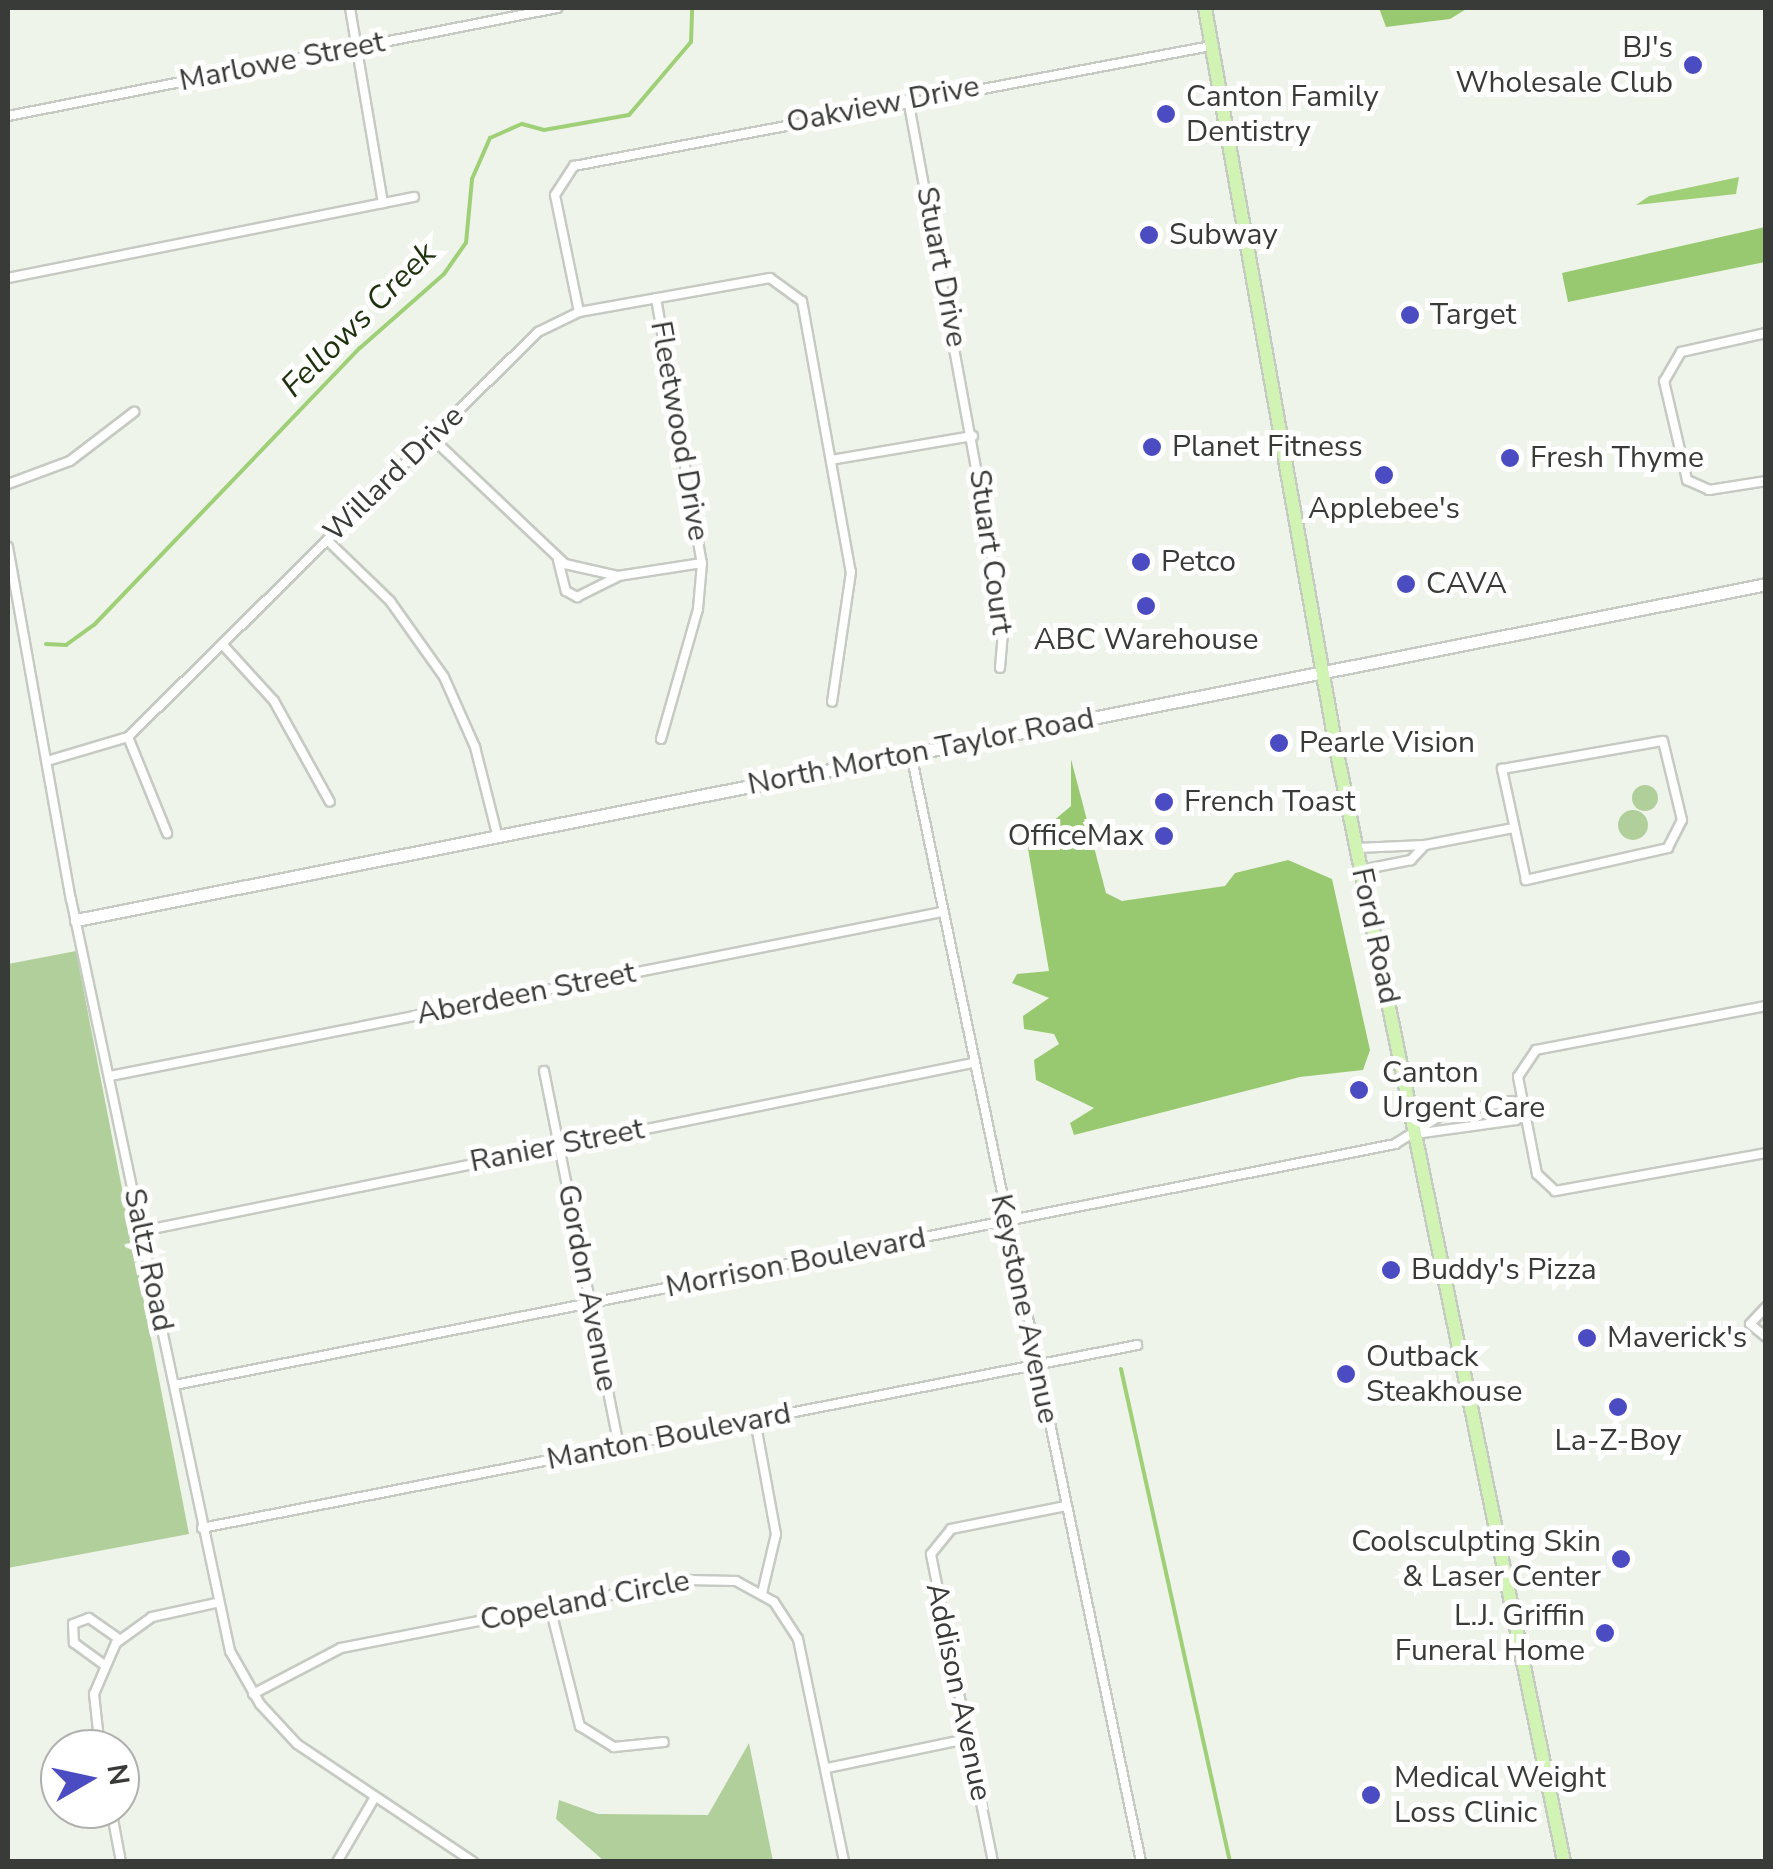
<!DOCTYPE html>
<style>
body{margin:0}
#map{position:relative;width:1773px;height:1869px;overflow:hidden;background:#eff4eb;font-family:"Nunito Sans",sans-serif}
div>[style]{position:absolute}
.green>*{inset:0;background:#b1cf9b}
.round{border-radius:50%}
.forest>*{inset:0;background:#98c970}
.water>*{inset:0;background:#9fd077}
.stream>*{height:4px;margin:-2px;padding:0 2px;transform-origin:2px;border-radius:2px;background:#9fd077}
.roads{filter:drop-shadow(2px 0 #c5cac2) drop-shadow(-2px 0 #c5cac2) drop-shadow(0 2px #c5cac2) drop-shadow(0 -2px #c5cac2)}
.street>*{height:8px;margin:-4px;padding:0 4px;transform-origin:4px;border-radius:4px;background:#fff}
.secondary>*{height:11px;margin:-5.5px;padding:0 5.5px;transform-origin:5.5px;border-radius:5.5px;background:#fff}
.primary>*{height:12px;margin:-6px;padding:0 6px;transform-origin:6px;border-radius:6px;background:#d1f4b4}
.dots>*{width:28px;height:28px;translate:-50% -50%;box-sizing:border-box;border:5px solid #fff;border-radius:50%}
span{translate:-50% -50%;white-space:nowrap;text-align:center;line-height:1.15;-webkit-text-stroke:10px #fff;paint-order:stroke}
.poi-label{font-size:30px;color:#393b38}
.right{translate:-100% -50%;text-align:right}
.left{translate:0 -50%;text-align:left}
.street-label{font-size:30px;color:#393b38}
.water-label{font-size:32px;color:#1e310d;font-style:italic}
.frame{position:absolute;inset:0;border:10px solid #393b38;pointer-events:none}
.north{position:absolute;left:40px;top:1729px;width:100px;height:100px;box-sizing:border-box;background:#fff;border:2px solid #b0b1af;border-radius:50%;rotate:81deg;font-size:28px;font-weight:700;line-height:40px;text-align:center;color:#393b38}
.north::after{content:'';display:block;margin:auto;width:35px;height:45px;background:#4b4cc2;clip-path:polygon(50% 0,100% 100%,50% 72%,0 100%)}
</style>
<div id="map">
<div class="green">
<i class="round" style="left:1632px;top:785px;width:26px;height:26px"></i>
<i class="round" style="left:1618px;top:810px;width:30px;height:30px"></i>
<i style="clip-path:polygon(76px 951px,189px 1534px,8px 1568px,8px 964px)"></i>
<i style="clip-path:polygon(749px 1743px,773px 1861px,604px 1861px,556px 1819px,559px 1800px,598px 1814px,708px 1815px)"></i>
</div>
<div class="forest">
<i style="clip-path:polygon(1379px 8px,1468px 8px,1450px 19px,1386px 27px)"></i>
<i style="clip-path:polygon(1765px 227px,1765px 262px,1568px 302px,1562px 273px)"></i>
<i style="clip-path:polygon(1071px 759px,1106px 893px,1122px 901px,1225px 886px,1235px 873px,1288px 860px,1332px 879px,1370px 1050px,1363px 1070px,1300px 1077px,1074px 1135px,1070px 1123px,1094px 1108px,1036px 1080px,1034px 1060px,1059px 1044px,1054px 1034px,1024px 1029px,1023px 1016px,1049px 998px,1012px 983px,1017px 974px,1049px 971px,1027px 843px,1071px 806px)"></i>
</div>
<div class="water">
<i style="clip-path:polygon(1739px 177px,1736px 194px,1636px 205px,1649px 196px)"></i>
</div>
<div class="stream">
<i style="left:46px;top:644px;width:20px;rotate:3deg"></i>
<i style="left:66px;top:645px;width:34px;rotate:-36deg"></i>
<i style="left:94px;top:625px;width:384px;rotate:-46.2deg"></i>
<i style="left:360px;top:348px;width:112px;rotate:-41.4deg"></i>
<i style="left:444px;top:274px;width:38px;rotate:-55deg"></i>
<i style="left:466px;top:243px;width:64px;rotate:-84.6deg"></i>
<i style="left:472px;top:179px;width:45px;rotate:-66.3deg"></i>
<i style="left:490px;top:138px;width:35px;rotate:-24deg"></i>
<i style="left:522px;top:124px;width:23px;rotate:15deg"></i>
<i style="left:544px;top:130px;width:86px;rotate:-10deg"></i>
<i style="left:629px;top:115px;width:96px;rotate:-49.7deg"></i>
<i style="left:691px;top:42px;width:34px;rotate:-88deg"></i>
<i style="left:1121px;top:1369px;width:505px;rotate:77.53deg"></i>
</div>
<div class="roads">
<div class="street">
<i style="left:350px;top:8px;width:198px;rotate:80.4deg"></i>
<i style="left:908px;top:99px;width:530px;rotate:79.56deg"></i>
<i style="left:1004px;top:620px;width:48px;rotate:94.8deg"></i>
<i style="left:8px;top:116px;width:560px;rotate:-11.13deg"></i>
<i style="left:8px;top:278px;width:414px;rotate:-11.3deg"></i>
<i style="left:656px;top:298px;width:269px;rotate:80.2deg"></i>
<i style="left:702px;top:563px;width:46px;rotate:95deg"></i>
<i style="left:698px;top:609px;width:135px;rotate:105.9deg"></i>
<i style="left:579px;top:312px;width:119px;rotate:-101.6deg"></i>
<i style="left:555px;top:195px;width:35px;rotate:-57deg"></i>
<i style="left:574px;top:166px;width:648px;rotate:-10.67deg"></i>
<i style="left:1766px;top:333px;width:87px;rotate:167.4deg"></i>
<i style="left:1681px;top:352px;width:34px;rotate:120deg"></i>
<i style="left:1664px;top:381px;width:102px;rotate:76.9deg"></i>
<i style="left:1687px;top:480px;width:24px;rotate:24deg"></i>
<i style="left:1709px;top:490px;width:58px;rotate:-9deg"></i>
<i style="left:433px;top:439px;width:182px;rotate:43.4deg"></i>
<i style="left:565px;top:564px;width:54px;rotate:12.8deg"></i>
<i style="left:618px;top:576px;width:85px;rotate:-8.8deg"></i>
<i style="left:831px;top:460px;width:144px;rotate:-9.6deg"></i>
<i style="left:8px;top:484px;width:66px;rotate:-20.4deg"></i>
<i style="left:70px;top:461px;width:81px;rotate:-37.4deg"></i>
<i style="left:327px;top:540px;width:88px;rotate:44.1deg"></i>
<i style="left:390px;top:601px;width:93px;rotate:54.6deg"></i>
<i style="left:444px;top:677px;width:77px;rotate:66.1deg"></i>
<i style="left:475px;top:747px;width:90px;rotate:75.8deg"></i>
<i style="left:8px;top:547px;width:358px;rotate:79.9deg"></i>
<i style="left:71px;top:899px;width:769px;rotate:78.06deg"></i>
<i style="left:230px;top:1651px;width:61px;rotate:60.5deg"></i>
<i style="left:260px;top:1704px;width:54px;rotate:47.2deg"></i>
<i style="left:297px;top:1744px;width:212px;rotate:33.8deg"></i>
<i style="left:558px;top:560px;width:32px;rotate:76deg"></i>
<i style="left:566px;top:591px;width:13px;rotate:29deg"></i>
<i style="left:577px;top:597px;width:45px;rotate:-26.6deg"></i>
<i style="left:222px;top:644px;width:77px;rotate:47.6deg"></i>
<i style="left:274px;top:701px;width:115px;rotate:61deg"></i>
<i style="left:128px;top:737px;width:104px;rotate:67.9deg"></i>
<i style="left:1663px;top:741px;width:81px;rotate:76.5deg"></i>
<i style="left:1682px;top:820px;width:31px;rotate:117deg"></i>
<i style="left:1668px;top:848px;width:146px;rotate:167.3deg"></i>
<i style="left:1526px;top:880px;width:114px;rotate:-102.2deg"></i>
<i style="left:1502px;top:769px;width:163px;rotate:-9.9deg"></i>
<i style="left:911px;top:754px;width:1132px;rotate:78.27deg"></i>
<i style="left:47px;top:761px;width:84px;rotate:-16.5deg"></i>
<i style="left:128px;top:737px;width:576px;rotate:-44.65deg"></i>
<i style="left:538px;top:332px;width:46px;rotate:-26deg"></i>
<i style="left:579px;top:312px;width:194px;rotate:-10.1deg"></i>
<i style="left:770px;top:278px;width:39px;rotate:36deg"></i>
<i style="left:802px;top:301px;width:275px;rotate:79.8deg"></i>
<i style="left:851px;top:572px;width:131px;rotate:98.3deg"></i>
<i style="left:1425px;top:845px;width:90px;rotate:-10.9deg"></i>
<i style="left:1357px;top:848px;width:68px;rotate:-2.5deg"></i>
<i style="left:1425px;top:845px;width:21px;rotate:133deg"></i>
<i style="left:1411px;top:860px;width:51px;rotate:168.7deg"></i>
<i style="left:1766px;top:1006px;width:234px;rotate:169.2deg"></i>
<i style="left:1536px;top:1050px;width:32px;rotate:124deg"></i>
<i style="left:1518px;top:1077px;width:99px;rotate:78.9deg"></i>
<i style="left:1537px;top:1174px;width:25px;rotate:43deg"></i>
<i style="left:1555px;top:1191px;width:214px;rotate:-10.2deg"></i>
<i style="left:544px;top:1071px;width:382px;rotate:78.7deg"></i>
<i style="left:110px;top:1076px;width:848px;rotate:-11.15deg"></i>
<i style="left:1415px;top:1134px;width:102px;rotate:-7.9deg"></i>
<i style="left:1516px;top:1120px;width:12px;rotate:-48deg"></i>
<i style="left:142px;top:1231px;width:848px;rotate:-11.43deg"></i>
<i style="left:1766px;top:1307px;width:23px;rotate:133deg"></i>
<i style="left:1750px;top:1324px;width:21px;rotate:39deg"></i>
<i style="left:175px;top:1385px;width:1244px;rotate:-11.17deg"></i>
<i style="left:1395px;top:1144px;width:57px;rotate:-32deg"></i>
<i style="left:1443px;top:1114px;width:70px;rotate:-10.7deg"></i>
<i style="left:1512px;top:1101px;width:16px;rotate:40deg"></i>
<i style="left:755px;top:1420px;width:116px;rotate:79.6deg"></i>
<i style="left:776px;top:1534px;width:61px;rotate:103.3deg"></i>
<i style="left:202px;top:1528px;width:953px;rotate:-11.07deg"></i>
<i style="left:550px;top:1607px;width:123px;rotate:75.9deg"></i>
<i style="left:580px;top:1726px;width:40px;rotate:32deg"></i>
<i style="left:614px;top:1747px;width:50px;rotate:-5.7deg"></i>
<i style="left:103px;top:1664px;width:36px;rotate:-144deg"></i>
<i style="left:74px;top:1643px;width:19px;rotate:-93deg"></i>
<i style="left:73px;top:1624px;width:17px;rotate:-21deg"></i>
<i style="left:89px;top:1618px;width:38px;rotate:35deg"></i>
<i style="left:253px;top:1694px;width:99px;rotate:-27.6deg"></i>
<i style="left:341px;top:1648px;width:354px;rotate:-11.1deg"></i>
<i style="left:688px;top:1580px;width:48px;rotate:1.2deg"></i>
<i style="left:736px;top:1581px;width:43px;rotate:28.9deg"></i>
<i style="left:774px;top:1602px;width:44px;rotate:57deg"></i>
<i style="left:798px;top:1639px;width:228px;rotate:78.3deg"></i>
<i style="left:100px;top:1749px;width:55px;rotate:-96.2deg"></i>
<i style="left:94px;top:1694px;width:56px;rotate:-66.7deg"></i>
<i style="left:116px;top:1643px;width:44px;rotate:-35.8deg"></i>
<i style="left:152px;top:1617px;width:66px;rotate:-12.3deg"></i>
<i style="left:827px;top:1768px;width:143px;rotate:-11.7deg"></i>
<i style="left:111px;top:1809px;width:54px;rotate:79.3deg"></i>
<i style="left:337px;top:1862px;width:75px;rotate:-59.7deg"></i>
<i style="left:993px;top:1862px;width:314px;rotate:-101.4deg"></i>
<i style="left:931px;top:1554px;width:32px;rotate:-51deg"></i>
<i style="left:951px;top:1529px;width:117px;rotate:-11.3deg"></i>
</div>
<div class="secondary">
<i style="left:76px;top:920px;width:1723px;rotate:-11.24deg"></i>
</div>
<div class="primary">
<i style="left:1205px;top:8px;width:752px;rotate:79.96deg"></i>
<i style="left:1336px;top:748px;width:1137px;rotate:78.43deg"></i>
</div>
</div>
<div class="dots">
<i style="left:1693px;top:65px;background:#4b4cc2"></i>
<i style="left:1166px;top:114px;background:#4b4cc2"></i>
<i style="left:1149px;top:235px;background:#4b4cc2"></i>
<i style="left:1410px;top:315px;background:#4b4cc2"></i>
<i style="left:1152px;top:447px;background:#4b4cc2"></i>
<i style="left:1510px;top:458px;background:#4b4cc2"></i>
<i style="left:1384px;top:475px;background:#4b4cc2"></i>
<i style="left:1141px;top:562px;background:#4b4cc2"></i>
<i style="left:1406px;top:584px;background:#4b4cc2"></i>
<i style="left:1146px;top:606px;background:#4b4cc2"></i>
<i style="left:1279px;top:743px;background:#4b4cc2"></i>
<i style="left:1164px;top:802px;background:#4b4cc2"></i>
<i style="left:1164px;top:836px;background:#4b4cc2"></i>
<i style="left:1359px;top:1090px;background:#4b4cc2"></i>
<i style="left:1391px;top:1270px;background:#4b4cc2"></i>
<i style="left:1587px;top:1338px;background:#4b4cc2"></i>
<i style="left:1346px;top:1374px;background:#4b4cc2"></i>
<i style="left:1618px;top:1407px;background:#4b4cc2"></i>
<i style="left:1621px;top:1559px;background:#4b4cc2"></i>
<i style="left:1605px;top:1633px;background:#4b4cc2"></i>
<i style="left:1371px;top:1795px;background:#4b4cc2"></i>
</div>
<div class="poi-label">
<span class="right" style="left:1673px;top:65px">BJ's<br>Wholesale Club</span>
<span class="left" style="left:1186px;top:114px">Canton Family<br>Dentistry</span>
<span class="left" style="left:1169px;top:235px">Subway</span>
<span class="left" style="left:1430px;top:315px">Target</span>
<span class="left" style="left:1172px;top:447px">Planet Fitness</span>
<span class="left" style="left:1530px;top:458px">Fresh Thyme</span>
<span style="left:1384px;top:509px">Applebee's</span>
<span class="left" style="left:1161px;top:562px">Petco</span>
<span class="left" style="left:1426px;top:584px">CAVA</span>
<span style="left:1146px;top:640px">ABC Warehouse</span>
<span class="left" style="left:1299px;top:743px">Pearle Vision</span>
<span class="left" style="left:1184px;top:802px">French Toast</span>
<span class="right" style="left:1144px;top:836px">OfficeMax</span>
<span class="left" style="left:1382px;top:1090px">Canton<br>Urgent Care</span>
<span class="left" style="left:1411px;top:1270px">Buddy's Pizza</span>
<span class="left" style="left:1607px;top:1338px">Maverick's</span>
<span class="left" style="left:1366px;top:1374px">Outback<br>Steakhouse</span>
<span style="left:1618px;top:1441px">La-Z-Boy</span>
<span class="right" style="left:1601px;top:1559px">Coolsculpting Skin<br>&amp; Laser Center</span>
<span class="right" style="left:1585px;top:1633px">L.J. Griffin<br>Funeral Home</span>
<span class="left" style="left:1394px;top:1795px">Medical Weight<br>Loss Clinic</span>
</div>
<div class="street-label">
<span style="left:282px;top:62px;rotate:-11deg">Marlowe Street</span>
<span style="left:883px;top:105px;rotate:-11deg">Oakview Drive</span>
<span style="left:941px;top:267px;rotate:79deg">Stuart Drive</span>
<span style="left:679px;top:431px;rotate:80deg">Fleetwood Drive</span>
<span style="left:394px;top:474px;rotate:-44deg">Willard Drive</span>
<span style="left:990px;top:552px;rotate:82deg">Stuart Court</span>
<span style="left:921px;top:752px;rotate:-11deg">North Morton Taylor Road</span>
<span style="left:1375px;top:936px;rotate:78deg">Ford Road</span>
<span style="left:526px;top:994px;rotate:-11deg">Aberdeen Street</span>
<span style="left:557px;top:1146px;rotate:-11deg">Ranier Street</span>
<span style="left:148px;top:1260px;rotate:78deg">Saltz Road</span>
<span style="left:796px;top:1263px;rotate:-11deg">Morrison Boulevard</span>
<span style="left:587px;top:1288px;rotate:79deg">Gordon Avenue</span>
<span style="left:1024px;top:1309px;rotate:78deg">Keystone Avenue</span>
<span style="left:669px;top:1437px;rotate:-11deg">Manton Boulevard</span>
<span style="left:585px;top:1601px;rotate:-11deg">Copeland Circle</span>
<span style="left:958px;top:1692px;rotate:78deg">Addison Avenue</span>
</div>
<div class="water-label">
<span style="left:359px;top:320px;rotate:-45deg">Fellows Creek</span>
</div>
<div class="frame"></div>
<div class="north">N</div>
</div>
